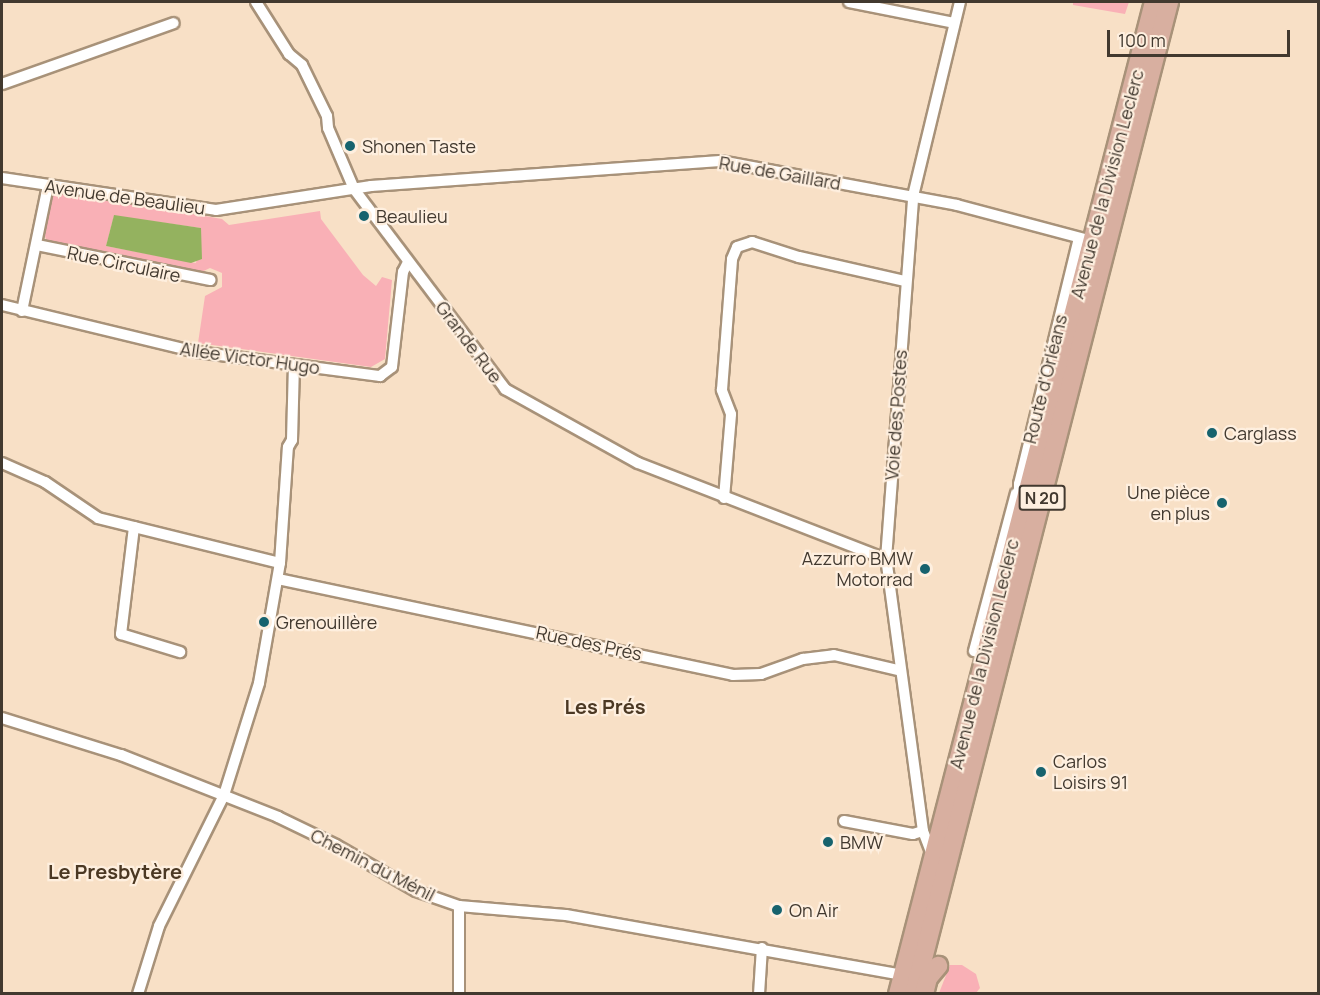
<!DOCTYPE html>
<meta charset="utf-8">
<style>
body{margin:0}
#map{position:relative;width:1320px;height:995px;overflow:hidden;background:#f8e0c6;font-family:Manrope,sans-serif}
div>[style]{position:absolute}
.green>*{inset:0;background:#f9b0b6}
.water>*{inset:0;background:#94b25f}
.roads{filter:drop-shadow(2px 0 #a89279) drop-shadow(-2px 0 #a89279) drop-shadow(0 2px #a89279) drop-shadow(0 -2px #a89279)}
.minor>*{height:10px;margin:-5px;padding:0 5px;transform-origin:5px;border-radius:5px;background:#fff}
.primary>*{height:18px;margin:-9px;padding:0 9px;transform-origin:9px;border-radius:9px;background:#d8afa0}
.dots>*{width:16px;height:16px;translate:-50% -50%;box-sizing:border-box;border:3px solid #feefdf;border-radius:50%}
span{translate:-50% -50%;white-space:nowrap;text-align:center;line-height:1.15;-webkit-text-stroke:4.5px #feefdf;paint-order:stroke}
.shield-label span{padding:2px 4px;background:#feefdf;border:2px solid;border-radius:4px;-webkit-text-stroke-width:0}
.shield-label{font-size:16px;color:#42392f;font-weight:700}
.poi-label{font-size:18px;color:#42392f}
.left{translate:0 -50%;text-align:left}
.right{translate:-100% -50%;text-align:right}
.street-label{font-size:18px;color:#42392f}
.neighbourhood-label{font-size:20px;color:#4b3823;font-weight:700}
.frame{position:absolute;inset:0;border:3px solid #42392f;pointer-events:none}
.scale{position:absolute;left:1107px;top:30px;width:183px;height:27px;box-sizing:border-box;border:3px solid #42392f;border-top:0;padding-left:8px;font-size:18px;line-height:21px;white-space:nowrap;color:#42392f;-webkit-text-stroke:4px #feefdf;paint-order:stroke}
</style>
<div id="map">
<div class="green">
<i style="clip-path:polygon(1073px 2px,1129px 2px,1125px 14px,1073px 5px)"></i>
<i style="clip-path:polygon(evenodd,61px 191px,222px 219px,229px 225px,320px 211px,321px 219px,363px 275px,376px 286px,382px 277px,392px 280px,385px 359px,371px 367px,198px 343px,205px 296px,222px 287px,222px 273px,210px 268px,195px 275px,47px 242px,44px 233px,53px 195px,61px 191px,114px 216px,201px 228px,196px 263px,106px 246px,114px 216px)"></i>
<i style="clip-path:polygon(950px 965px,962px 965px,976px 974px,980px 988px,976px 993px,939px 993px)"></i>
</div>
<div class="water">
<i style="clip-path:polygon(114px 215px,201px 228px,202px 259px,191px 263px,106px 246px)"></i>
</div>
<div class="roads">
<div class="minor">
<i style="left:256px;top:2px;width:62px;rotate:57.6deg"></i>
<i style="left:289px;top:54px;width:17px;rotate:40deg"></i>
<i style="left:302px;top:65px;width:57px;rotate:63.9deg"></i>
<i style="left:327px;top:116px;width:12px;rotate:85deg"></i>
<i style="left:328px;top:128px;width:66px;rotate:66.9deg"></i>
<i style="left:354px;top:189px;width:251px;rotate:52.9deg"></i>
<i style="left:505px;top:389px;width:152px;rotate:29.1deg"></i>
<i style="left:638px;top:463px;width:266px;rotate:21.2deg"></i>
<i style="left:849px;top:2px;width:107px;rotate:11.3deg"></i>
<i style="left:2px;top:84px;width:182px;rotate:-19.5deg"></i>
<i style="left:2px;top:178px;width:216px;rotate:8.5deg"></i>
<i style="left:216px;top:210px;width:157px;rotate:-8.8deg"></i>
<i style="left:371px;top:186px;width:350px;rotate:-4.1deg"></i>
<i style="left:720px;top:161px;width:241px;rotate:10.5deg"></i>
<i style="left:957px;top:205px;width:140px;rotate:14.9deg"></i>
<i style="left:37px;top:245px;width:177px;rotate:11.4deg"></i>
<i style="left:2px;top:305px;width:201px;rotate:13.6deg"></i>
<i style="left:197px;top:352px;width:185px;rotate:7.5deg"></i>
<i style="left:380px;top:376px;width:15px;rotate:-37deg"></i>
<i style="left:392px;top:367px;width:96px;rotate:-83.4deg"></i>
<i style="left:403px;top:272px;width:11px;rotate:-63deg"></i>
<i style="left:22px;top:311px;width:128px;rotate:-78.3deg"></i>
<i style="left:2px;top:463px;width:47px;rotate:23.8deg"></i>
<i style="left:45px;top:482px;width:64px;rotate:34.2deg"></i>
<i style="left:98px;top:518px;width:187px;rotate:13.9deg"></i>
<i style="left:724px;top:498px;width:84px;rotate:-85.2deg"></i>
<i style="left:731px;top:414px;width:26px;rotate:-111deg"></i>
<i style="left:722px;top:390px;width:131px;rotate:-85.6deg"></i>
<i style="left:732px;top:259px;width:13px;rotate:-67deg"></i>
<i style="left:737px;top:247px;width:16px;rotate:-18deg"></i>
<i style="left:752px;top:242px;width:49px;rotate:17.7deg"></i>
<i style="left:799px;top:257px;width:109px;rotate:12.8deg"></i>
<i style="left:1019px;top:503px;width:19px;rotate:-90deg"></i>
<i style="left:1019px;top:484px;width:253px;rotate:-76.3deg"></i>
<i style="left:134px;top:527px;width:108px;rotate:96.9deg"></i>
<i style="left:121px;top:634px;width:62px;rotate:17deg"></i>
<i style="left:278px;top:579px;width:465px;rotate:11.9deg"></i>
<i style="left:733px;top:675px;width:28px;rotate:-2deg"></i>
<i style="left:761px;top:674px;width:45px;rotate:-19.7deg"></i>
<i style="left:803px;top:659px;width:31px;rotate:-7deg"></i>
<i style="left:834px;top:655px;width:66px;rotate:13.2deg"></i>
<i style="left:984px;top:654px;width:10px;rotate:-163deg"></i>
<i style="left:974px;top:651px;width:163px;rotate:-75.1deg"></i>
<i style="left:2px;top:718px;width:125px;rotate:17.3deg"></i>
<i style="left:121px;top:755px;width:169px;rotate:21.5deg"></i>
<i style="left:278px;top:817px;width:64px;rotate:25.8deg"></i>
<i style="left:336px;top:845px;width:92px;rotate:29.9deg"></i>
<i style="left:416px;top:891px;width:46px;rotate:19.2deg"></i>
<i style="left:459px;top:906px;width:107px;rotate:4.8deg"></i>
<i style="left:566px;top:915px;width:342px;rotate:10.1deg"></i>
<i style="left:844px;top:821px;width:70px;rotate:10.7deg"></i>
<i style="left:913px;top:834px;width:10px;rotate:-17deg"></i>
<i style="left:923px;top:831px;width:275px;rotate:-97.7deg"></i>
<i style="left:886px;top:559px;width:364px;rotate:-85.7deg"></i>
<i style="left:913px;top:196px;width:200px;rotate:-76.4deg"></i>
<i style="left:923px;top:831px;width:28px;rotate:69deg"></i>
<i style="left:138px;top:994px;width:71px;rotate:-72.8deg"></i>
<i style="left:159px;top:926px;width:146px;rotate:-63.6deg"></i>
<i style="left:224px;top:795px;width:117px;rotate:-72.6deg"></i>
<i style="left:259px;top:683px;width:122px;rotate:-80.1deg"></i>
<i style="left:280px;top:563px;width:116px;rotate:-86.1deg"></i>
<i style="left:288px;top:447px;width:8px;rotate:-60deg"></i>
<i style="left:292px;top:440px;width:75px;rotate:-88.5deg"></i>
<i style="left:459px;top:994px;width:88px;rotate:-90deg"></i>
<i style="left:759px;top:994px;width:46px;rotate:-86.3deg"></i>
</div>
<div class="primary">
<i style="left:898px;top:994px;width:1024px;rotate:-75.53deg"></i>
<i style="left:914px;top:994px;width:1024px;rotate:-75.58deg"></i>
<i style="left:924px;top:994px;width:16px;rotate:-76deg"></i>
<i style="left:928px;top:978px;width:16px;rotate:-50deg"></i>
</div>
</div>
<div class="dots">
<i style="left:350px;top:146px;background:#17636e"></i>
<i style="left:364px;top:216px;background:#17636e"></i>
<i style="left:1212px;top:433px;background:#17636e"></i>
<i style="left:1222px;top:503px;background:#17636e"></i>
<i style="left:925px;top:569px;background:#17636e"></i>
<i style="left:264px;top:622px;background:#17636e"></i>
<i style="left:1041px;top:772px;background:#17636e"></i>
<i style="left:828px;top:842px;background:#17636e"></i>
<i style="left:777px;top:910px;background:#17636e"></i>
</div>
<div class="shield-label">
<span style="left:1042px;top:498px">N 20</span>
</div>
<div class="poi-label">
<span class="left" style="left:362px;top:146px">Shonen Taste</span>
<span class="left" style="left:376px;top:216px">Beaulieu</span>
<span class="left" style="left:1224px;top:433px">Carglass</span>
<span class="right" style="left:1210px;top:503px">Une pièce<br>en plus</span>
<span class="right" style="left:913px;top:569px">Azzurro BMW<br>Motorrad</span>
<span class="left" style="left:276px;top:622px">Grenouillère</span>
<span class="left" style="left:1053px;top:772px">Carlos<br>Loisirs 91</span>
<span class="left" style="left:840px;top:842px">BMW</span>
<span class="left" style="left:789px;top:910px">On Air</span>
</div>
<div class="street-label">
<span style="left:780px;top:173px;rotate:10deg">Rue de Gaillard</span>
<span style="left:1107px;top:184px;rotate:-75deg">Avenue de la Division Leclerc</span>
<span style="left:125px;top:197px;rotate:8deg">Avenue de Beaulieu</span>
<span style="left:124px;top:264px;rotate:12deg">Rue Circulaire</span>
<span style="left:469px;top:342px;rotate:53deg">Grande Rue</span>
<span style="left:250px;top:358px;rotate:8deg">Allée Victor Hugo</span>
<span style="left:1045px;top:379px;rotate:-76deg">Route d'Orléans</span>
<span style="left:896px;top:415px;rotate:-86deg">Voie des Postes</span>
<span style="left:589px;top:643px;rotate:12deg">Rue des Prés</span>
<span style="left:984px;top:654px;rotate:-76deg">Avenue de la Division Leclerc</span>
<span style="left:373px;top:865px;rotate:27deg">Chemin du Ménil</span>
</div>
<div class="neighbourhood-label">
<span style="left:605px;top:706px">Les Prés</span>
<span style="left:115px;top:871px">Le Presbytère</span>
</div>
<div class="frame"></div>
<div class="scale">100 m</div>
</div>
